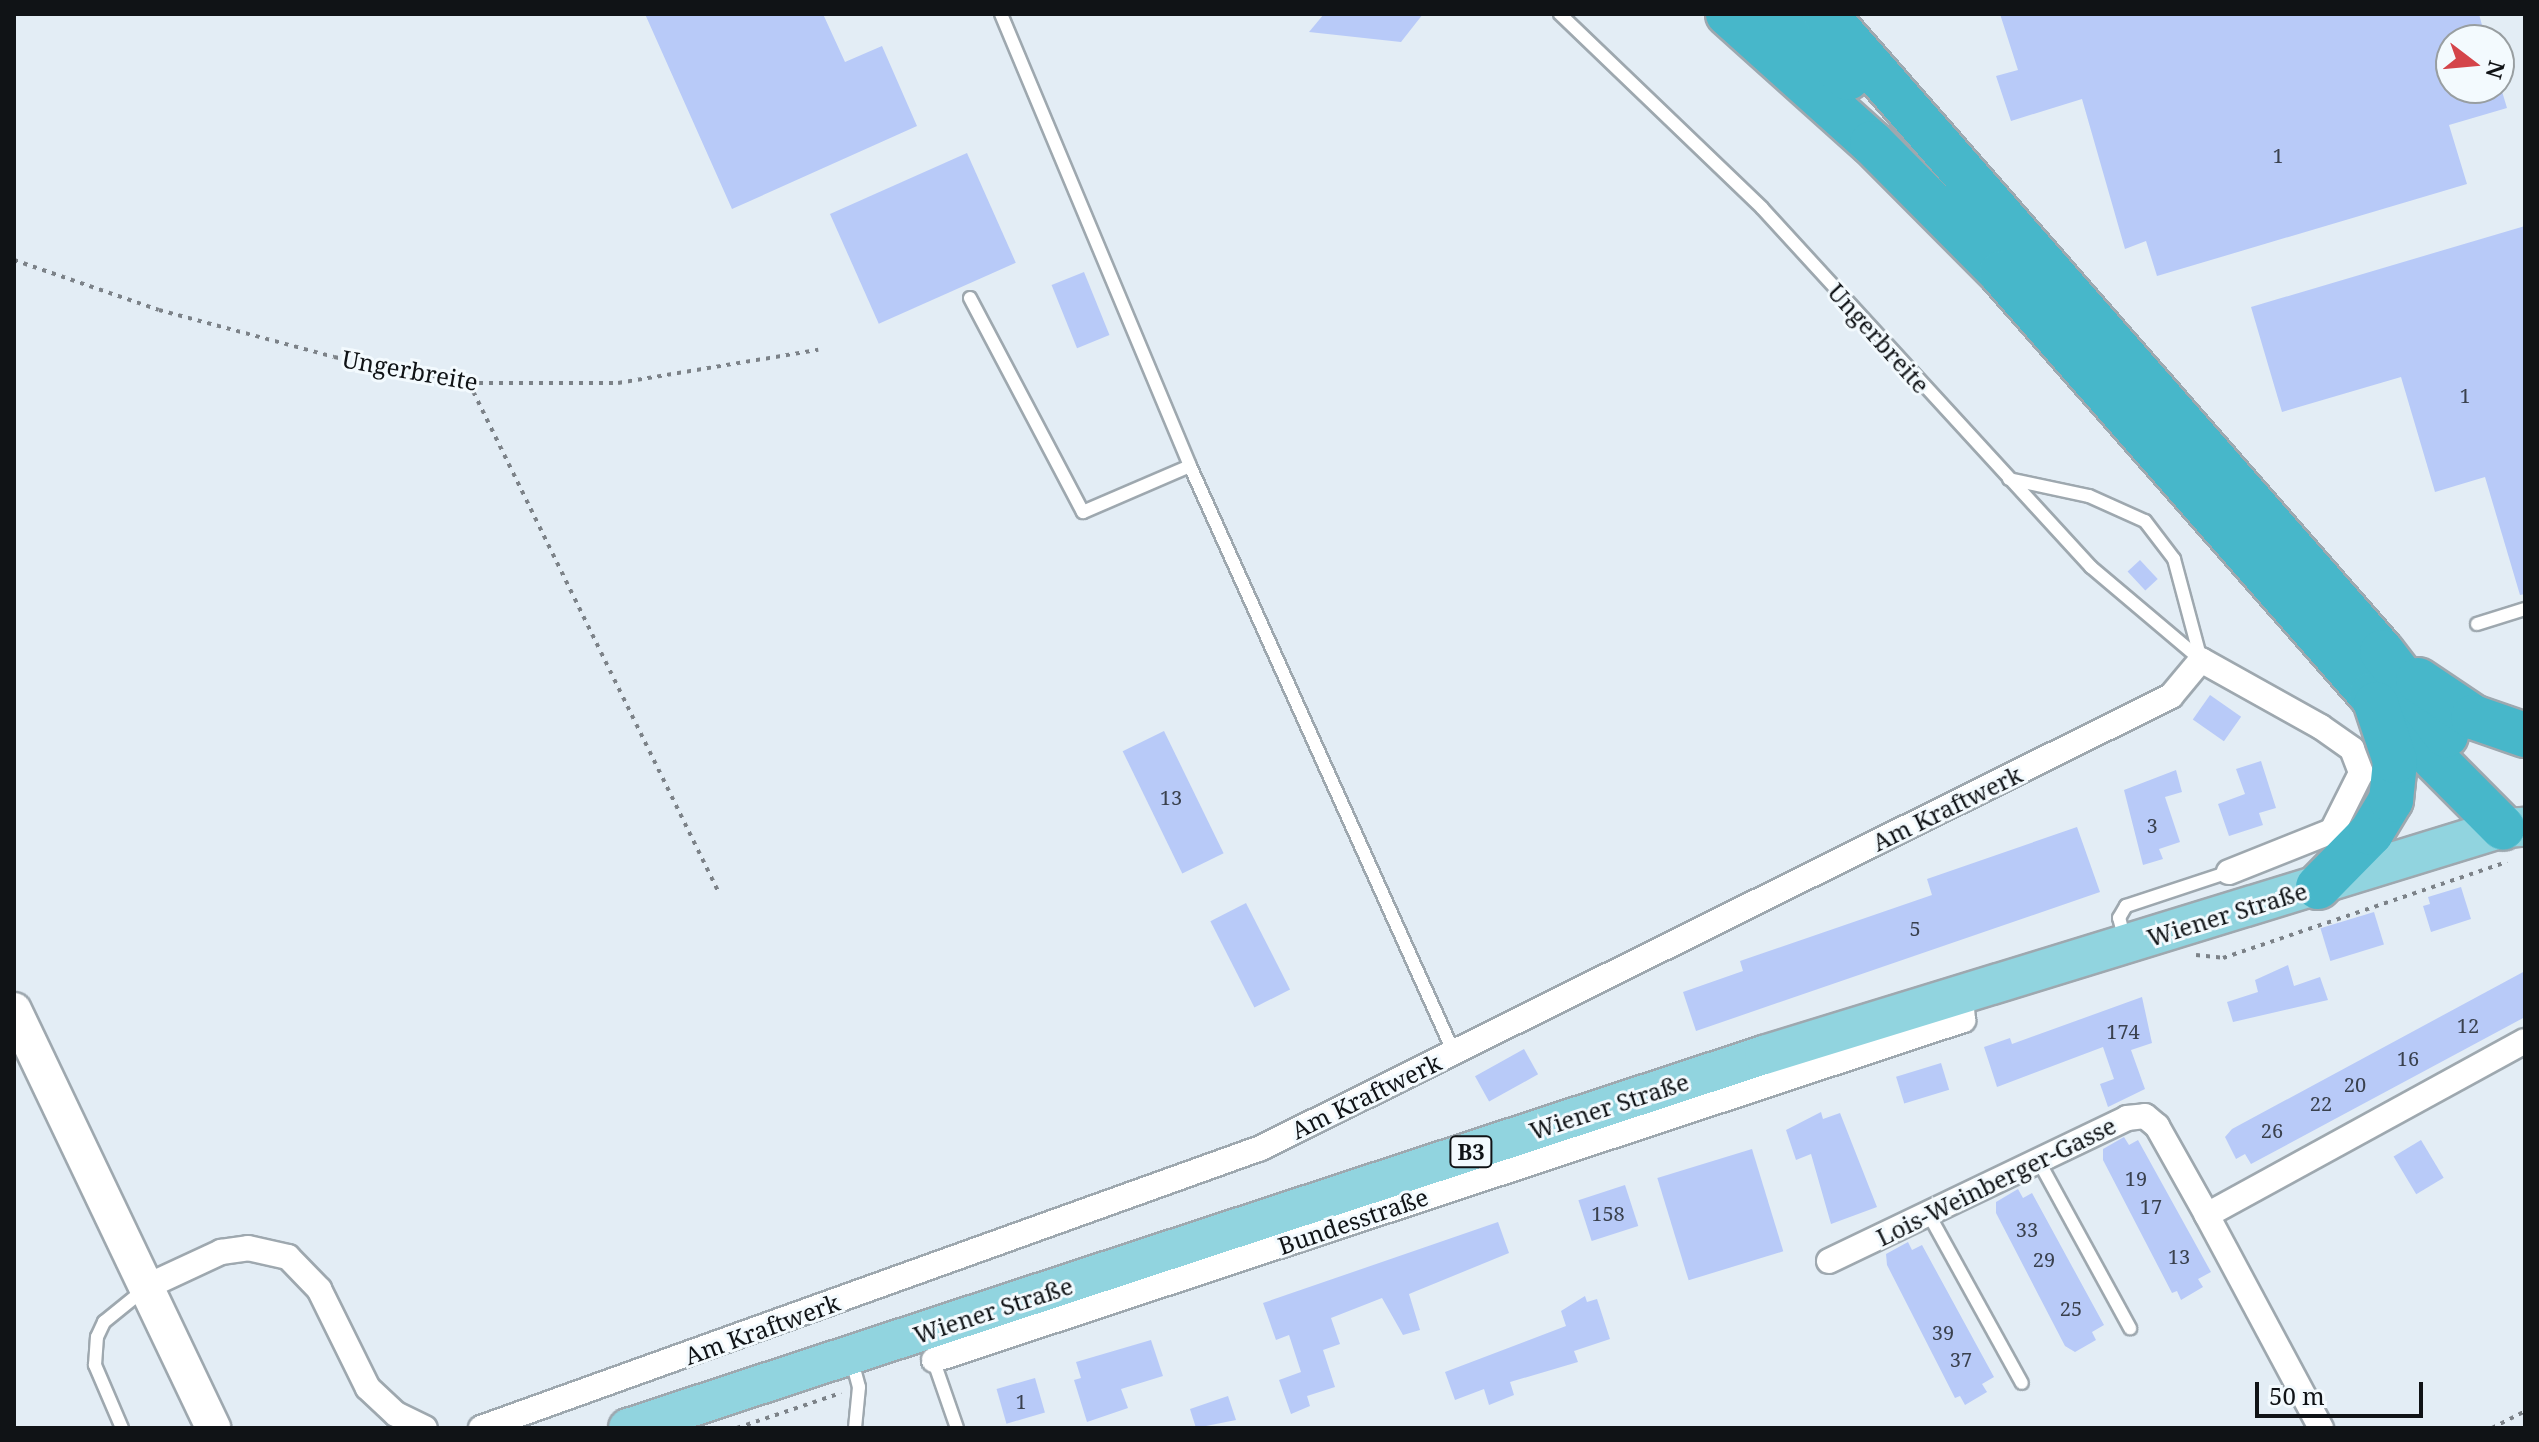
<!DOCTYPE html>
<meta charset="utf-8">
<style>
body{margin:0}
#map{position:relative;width:2539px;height:1442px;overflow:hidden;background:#e3edf5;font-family:"Noto Serif",serif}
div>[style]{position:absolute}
.building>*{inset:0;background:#b8caf8;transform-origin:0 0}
.path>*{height:4px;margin-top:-2px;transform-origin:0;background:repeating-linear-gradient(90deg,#7c8288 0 4px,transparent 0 10px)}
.roads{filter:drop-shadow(2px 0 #9ea8af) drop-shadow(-2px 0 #9ea8af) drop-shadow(0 2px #9ea8af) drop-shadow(0 -2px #9ea8af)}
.lane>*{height:12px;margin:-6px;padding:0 6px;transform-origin:6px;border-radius:6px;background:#fff}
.street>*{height:24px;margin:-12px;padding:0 12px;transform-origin:12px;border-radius:12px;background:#fff}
.secondary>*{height:34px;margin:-17px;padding:0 17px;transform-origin:17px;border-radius:17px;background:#fff}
.primary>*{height:38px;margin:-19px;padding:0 19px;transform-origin:19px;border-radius:19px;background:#91d4df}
.highway>*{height:44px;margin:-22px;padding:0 22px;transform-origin:22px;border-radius:22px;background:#47b7ca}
span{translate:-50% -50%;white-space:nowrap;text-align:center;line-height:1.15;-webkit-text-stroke:6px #f3fafe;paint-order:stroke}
.number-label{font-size:20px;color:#3a414e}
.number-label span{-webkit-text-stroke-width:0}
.shield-label span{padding:2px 6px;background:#f3fafe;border:2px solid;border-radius:6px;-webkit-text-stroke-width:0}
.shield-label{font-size:22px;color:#101316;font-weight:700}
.street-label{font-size:24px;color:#101316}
.frame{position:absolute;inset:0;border:16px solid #101316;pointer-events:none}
.north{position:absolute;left:2435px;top:24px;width:80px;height:80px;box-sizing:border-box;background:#f3fafe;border:2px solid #989ea1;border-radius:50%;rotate:106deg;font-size:22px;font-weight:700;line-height:32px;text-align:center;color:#101316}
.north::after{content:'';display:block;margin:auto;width:28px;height:36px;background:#d4444a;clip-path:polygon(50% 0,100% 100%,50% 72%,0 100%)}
.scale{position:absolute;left:2255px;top:1382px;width:168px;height:36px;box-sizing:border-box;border:4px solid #101316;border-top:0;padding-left:10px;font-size:24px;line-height:28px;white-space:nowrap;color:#101316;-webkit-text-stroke:6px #f3fafe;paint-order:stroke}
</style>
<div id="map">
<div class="building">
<i style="clip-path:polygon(645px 14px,823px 14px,845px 62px,882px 46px,917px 126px,732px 209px)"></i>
<i style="clip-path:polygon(1324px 14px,1423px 14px,1401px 42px,1309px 32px)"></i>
<i style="clip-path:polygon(2000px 14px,2479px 14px,2486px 40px,2451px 40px,2451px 88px,2501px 88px,2507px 108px,2449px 125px,2467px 184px,2157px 276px,2146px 241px,2125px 249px,2082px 99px,2011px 121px,1996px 76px,2018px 70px)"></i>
<i style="left:967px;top:153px;width:120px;height:150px;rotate:66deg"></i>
<i style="clip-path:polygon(2525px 226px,2525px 594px,2520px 595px,2485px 477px,2435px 492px,2401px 377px,2282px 412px,2251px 307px)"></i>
<i style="left:1084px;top:272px;width:68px;height:35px;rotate:68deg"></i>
<i style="left:2140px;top:560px;width:26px;height:17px;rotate:47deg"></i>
<i style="left:2210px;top:695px;width:38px;height:30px;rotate:35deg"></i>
<i style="left:1164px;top:731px;width:136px;height:46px;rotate:64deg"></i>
<i style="clip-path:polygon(2261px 761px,2276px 808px,2259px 813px,2263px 825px,2229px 836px,2218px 804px,2245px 794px,2236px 769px)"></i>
<i style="clip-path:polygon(2176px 770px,2182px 792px,2165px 797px,2180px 842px,2159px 849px,2163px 859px,2143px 865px,2124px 790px)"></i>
<i style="clip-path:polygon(2077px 827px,2100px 892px,1696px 1031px,1683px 992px,1743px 971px,1740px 961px,1932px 895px,1927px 879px)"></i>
<i style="clip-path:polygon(2461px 887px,2471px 919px,2431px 932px,2423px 906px,2430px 904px,2428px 897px)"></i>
<i style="left:1246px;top:903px;width:97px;height:40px;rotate:63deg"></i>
<i style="left:2374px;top:912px;width:34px;height:56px;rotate:73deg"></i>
<i style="clip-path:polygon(2288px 965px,2294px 986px,2320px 977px,2328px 1000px,2233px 1022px,2227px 1002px,2258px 992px,2255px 980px)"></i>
<i style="clip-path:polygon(2525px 971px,2525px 1017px,2251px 1164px,2245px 1154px,2236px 1159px,2225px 1137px,2232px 1129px)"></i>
<i style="clip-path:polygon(2142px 997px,2152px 1043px,2131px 1050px,2145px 1089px,2108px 1107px,2100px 1084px,2114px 1079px,2103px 1047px,1997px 1087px,1984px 1047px,2010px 1038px,2012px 1044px)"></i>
<i style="left:1524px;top:1049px;width:29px;height:56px;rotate:61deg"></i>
<i style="left:1941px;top:1063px;width:28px;height:47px;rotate:73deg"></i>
<i style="clip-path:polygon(1821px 1112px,1823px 1119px,1840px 1113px,1877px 1207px,1831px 1224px,1811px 1154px,1796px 1160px,1786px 1130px)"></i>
<i style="clip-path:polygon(2124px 1137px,2129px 1145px,2138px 1140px,2211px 1272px,2198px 1279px,2203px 1287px,2181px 1300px,2177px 1291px,2172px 1293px,2103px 1160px,2103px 1149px)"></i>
<i style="left:2421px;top:1140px;width:44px;height:32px;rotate:59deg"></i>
<i style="left:1752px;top:1149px;width:107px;height:99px;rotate:73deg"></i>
<i style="left:1625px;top:1185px;width:43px;height:49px;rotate:72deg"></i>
<i style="clip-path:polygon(2018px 1189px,2023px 1198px,2032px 1193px,2104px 1325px,2092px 1332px,2096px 1340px,2075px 1352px,2065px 1346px,1996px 1213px,1996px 1202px)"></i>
<i style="clip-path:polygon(1498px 1222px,1509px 1253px,1409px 1294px,1420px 1330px,1403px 1335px,1382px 1298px,1331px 1318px,1340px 1344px,1323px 1350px,1335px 1387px,1307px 1396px,1310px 1406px,1291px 1414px,1279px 1380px,1301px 1372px,1289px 1335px,1276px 1340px,1263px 1303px)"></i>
<i style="clip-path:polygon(1908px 1242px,1912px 1250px,1922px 1245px,1994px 1377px,1982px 1384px,1987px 1392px,1965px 1405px,1960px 1396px,1955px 1398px,1887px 1265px,1886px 1254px)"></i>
<i style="clip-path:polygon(1585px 1296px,1587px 1302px,1597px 1299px,1610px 1339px,1574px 1351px,1578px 1362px,1510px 1382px,1514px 1395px,1489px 1405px,1484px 1389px,1455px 1400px,1445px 1372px,1566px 1326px,1561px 1311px)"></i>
<i style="clip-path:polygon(1151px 1340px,1163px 1376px,1121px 1389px,1128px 1408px,1087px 1422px,1074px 1380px,1081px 1378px,1076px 1362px)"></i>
<i style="left:1035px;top:1378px;width:36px;height:40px;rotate:74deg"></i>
<i style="clip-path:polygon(1228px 1396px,1236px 1420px,1196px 1428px,1190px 1409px)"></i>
</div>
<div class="path">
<i style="left:14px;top:260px;width:153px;rotate:19deg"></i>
<i style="left:159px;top:310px;width:181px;rotate:15deg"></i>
<i style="left:334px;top:357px;width:137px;rotate:10.9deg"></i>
<i style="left:469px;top:383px;width:149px"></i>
<i style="left:618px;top:383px;width:203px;rotate:-9.4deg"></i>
<i style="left:469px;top:383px;width:566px;rotate:63.89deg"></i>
<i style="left:2196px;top:955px;width:27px;rotate:6deg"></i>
<i style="left:2223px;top:958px;width:300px;rotate:-18.7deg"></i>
<i style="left:737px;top:1428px;width:110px;rotate:-18.6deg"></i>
<i style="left:2492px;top:1428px;width:37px;rotate:-27deg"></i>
</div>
<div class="roads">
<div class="lane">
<i style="left:1001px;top:14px;width:490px;rotate:67.3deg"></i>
<i style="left:1190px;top:466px;width:644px;rotate:65.78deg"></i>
<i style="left:1560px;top:14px;width:280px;rotate:43.8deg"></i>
<i style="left:1762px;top:208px;width:487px;rotate:47.5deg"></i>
<i style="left:2091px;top:567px;width:144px;rotate:40.2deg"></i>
<i style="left:970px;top:298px;width:242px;rotate:62.2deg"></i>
<i style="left:1083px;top:512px;width:116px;rotate:-23.3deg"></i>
<i style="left:2009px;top:479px;width:82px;rotate:12deg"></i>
<i style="left:2089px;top:496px;width:61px;rotate:24.1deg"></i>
<i style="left:2145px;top:521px;width:48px;rotate:52.7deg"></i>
<i style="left:2174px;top:559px;width:105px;rotate:75deg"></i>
<i style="left:2477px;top:624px;width:50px;rotate:-17.4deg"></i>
<i style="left:2125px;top:940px;width:23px;rotate:-105deg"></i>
<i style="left:2119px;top:918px;width:14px;rotate:-60deg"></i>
<i style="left:2126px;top:906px;width:108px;rotate:-18.3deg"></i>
<i style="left:2038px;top:1160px;width:192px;rotate:61.3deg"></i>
<i style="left:1928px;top:1213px;width:194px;rotate:61.1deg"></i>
<i style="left:933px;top:1359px;width:73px;rotate:70.8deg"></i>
<i style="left:852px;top:1361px;width:27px;rotate:75deg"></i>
<i style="left:859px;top:1387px;width:41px;rotate:95.6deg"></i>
<i style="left:122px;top:1428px;width:69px;rotate:-113.2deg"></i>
<i style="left:95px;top:1365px;width:28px;rotate:-86deg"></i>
<i style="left:97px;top:1337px;width:17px;rotate:-65deg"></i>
<i style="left:104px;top:1322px;width:54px;rotate:-39deg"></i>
</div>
<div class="street">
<i style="left:1829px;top:1261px;width:331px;rotate:-25.6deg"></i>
<i style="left:2127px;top:1118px;width:18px;rotate:-6deg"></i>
<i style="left:2145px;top:1116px;width:16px;rotate:40deg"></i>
<i style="left:2157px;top:1126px;width:102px;rotate:60.7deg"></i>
<i style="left:148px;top:1286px;width:81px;rotate:-25deg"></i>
<i style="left:221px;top:1252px;width:27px;rotate:-8deg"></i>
<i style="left:248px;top:1248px;width:41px;rotate:12.7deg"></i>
<i style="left:288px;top:1257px;width:45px;rotate:45.9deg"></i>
<i style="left:319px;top:1289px;width:110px;rotate:63.7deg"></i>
<i style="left:368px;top:1388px;width:38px;rotate:43deg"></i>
<i style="left:396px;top:1414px;width:32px;rotate:26deg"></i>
<i style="left:934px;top:1360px;width:1084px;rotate:-18.28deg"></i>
<i style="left:1963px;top:1020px;width:24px;rotate:-95deg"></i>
<i style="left:481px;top:1428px;width:829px;rotate:-19.75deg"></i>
<i style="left:1261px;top:1148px;width:1016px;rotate:-26.41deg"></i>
<i style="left:2171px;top:696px;width:47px;rotate:-50.2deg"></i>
<i style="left:2201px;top:660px;width:137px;rotate:29.2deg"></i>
<i style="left:2321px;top:727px;width:38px;rotate:35deg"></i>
<i style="left:2352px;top:749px;width:26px;rotate:69deg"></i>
<i style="left:2361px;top:773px;width:65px;rotate:116.6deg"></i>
<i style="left:2332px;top:831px;width:111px;rotate:158.3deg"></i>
<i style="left:2321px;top:1428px;width:242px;rotate:-118.2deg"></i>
<i style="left:2207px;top:1215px;width:362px;rotate:-28.7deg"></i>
</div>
<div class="secondary">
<i style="left:14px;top:1010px;width:463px;rotate:64.5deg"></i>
</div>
<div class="primary">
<i style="left:628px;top:1428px;width:1196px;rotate:-18.18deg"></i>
<i style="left:1764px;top:1055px;width:773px;rotate:-17.08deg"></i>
<i style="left:2503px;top:828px;width:22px;rotate:-3deg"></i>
</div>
<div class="highway">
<i style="left:1728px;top:14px;width:193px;rotate:41.9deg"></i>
<i style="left:1872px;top:143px;width:183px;rotate:45.2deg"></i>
<i style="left:2001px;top:273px;width:561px;rotate:48.76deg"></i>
<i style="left:2371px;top:695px;width:187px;rotate:45.2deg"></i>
<i style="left:1779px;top:14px;width:94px;rotate:42.8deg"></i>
<i style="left:1825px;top:14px;width:847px;rotate:48.88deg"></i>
<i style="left:2382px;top:652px;width:105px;rotate:52.4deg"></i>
<i style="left:2418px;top:680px;width:66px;rotate:33.9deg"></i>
<i style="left:2473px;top:717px;width:55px;rotate:19.1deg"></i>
<i style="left:2318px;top:887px;width:76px;rotate:-45.5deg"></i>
<i style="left:2371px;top:833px;width:39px;rotate:-59deg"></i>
<i style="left:2391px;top:800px;width:39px;rotate:-84deg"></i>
<i style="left:2395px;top:761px;width:60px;rotate:-108.4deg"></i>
</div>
</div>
<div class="number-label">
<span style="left:2278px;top:155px">1</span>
<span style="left:2465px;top:395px">1</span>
<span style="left:1171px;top:797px">13</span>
<span style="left:2152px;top:825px">3</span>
<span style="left:1915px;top:928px">5</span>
<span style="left:2468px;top:1025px">12</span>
<span style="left:2123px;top:1031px">174</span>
<span style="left:2408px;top:1058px">16</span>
<span style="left:2355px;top:1084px">20</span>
<span style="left:2321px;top:1103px">22</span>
<span style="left:2272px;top:1130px">26</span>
<span style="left:2136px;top:1178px">19</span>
<span style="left:2151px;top:1206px">17</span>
<span style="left:1608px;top:1213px">158</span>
<span style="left:2027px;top:1229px">33</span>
<span style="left:2179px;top:1256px">13</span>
<span style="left:2044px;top:1259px">29</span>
<span style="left:2071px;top:1308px">25</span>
<span style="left:1943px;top:1332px">39</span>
<span style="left:1961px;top:1359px">37</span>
<span style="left:1021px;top:1401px">1</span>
</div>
<div class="shield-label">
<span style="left:1471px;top:1152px">B3</span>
</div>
<div class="street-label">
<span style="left:1879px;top:338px;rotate:48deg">Ungerbreite</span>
<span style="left:410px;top:370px;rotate:10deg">Ungerbreite</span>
<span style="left:1947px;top:808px;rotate:-26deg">Am Kraftwerk</span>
<span style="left:2227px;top:914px;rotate:-17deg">Wiener Straße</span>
<span style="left:1366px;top:1096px;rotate:-26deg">Am Kraftwerk</span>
<span style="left:1609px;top:1106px;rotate:-18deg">Wiener Straße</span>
<span style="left:1996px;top:1181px;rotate:-26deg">Lois-Weinberger-Gasse</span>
<span style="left:1353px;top:1221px;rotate:-19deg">Bundesstraße</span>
<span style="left:993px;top:1310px;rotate:-18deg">Wiener Straße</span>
<span style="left:762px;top:1329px;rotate:-20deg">Am Kraftwerk</span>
</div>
<div class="frame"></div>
<div class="north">N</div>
<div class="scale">50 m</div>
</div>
